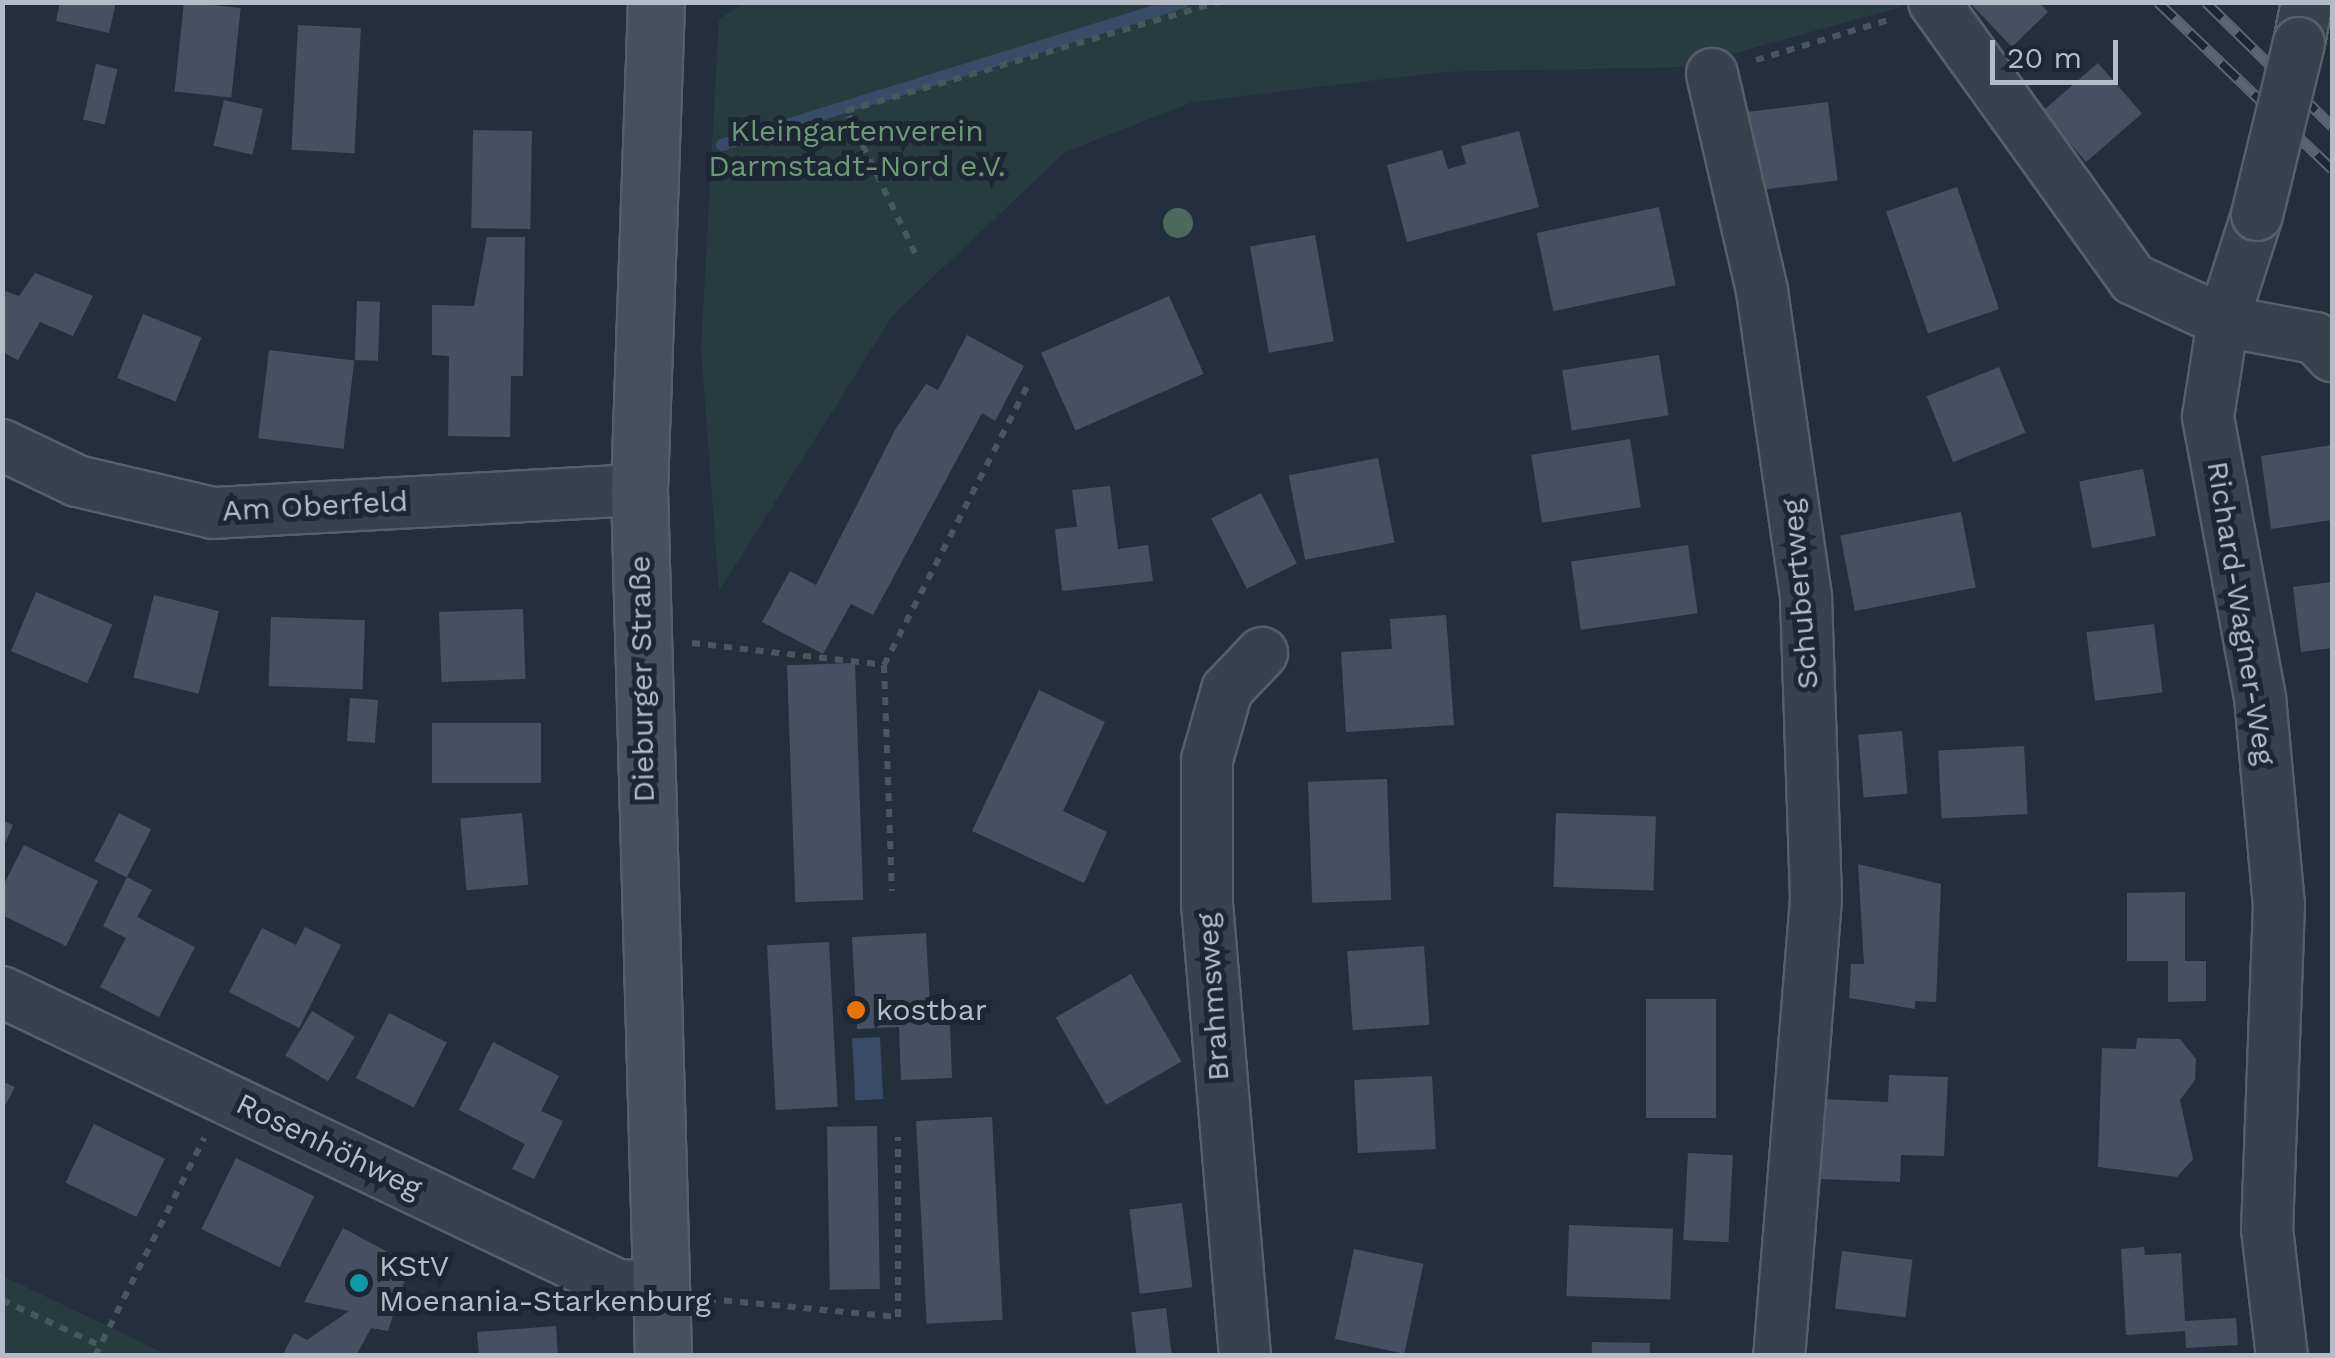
<!DOCTYPE html>
<meta charset="utf-8">
<style>
body{margin:0}
#map{position:relative;width:2335px;height:1358px;overflow:hidden;background:#242f3e;font-family:"Work Sans",sans-serif}
div>[style]{position:absolute}
.green>*{inset:0;background:#263c3f}
.water>*{inset:0;background:#394c67;transform-origin:0 0}
.stream>*{height:12px;margin:-6px;padding:0 6px;transform-origin:6px;border-radius:6px;background:#394c67}
.building>*{inset:0;background:#455162;transform-origin:0 0}
.path>*{height:6px;margin-top:-3px;transform-origin:0;background:repeating-linear-gradient(90deg,#44595c 0 8px,transparent 0 16px)}
.roads{filter:drop-shadow(2px 0 #565f6c) drop-shadow(-2px 0 #565f6c) drop-shadow(0 2px #565f6c) drop-shadow(0 -2px #565f6c)}
.street>*{height:50px;margin:-25px;padding:0 25px;transform-origin:25px;border-radius:25px;background:#38414e}
.secondary>*{height:55px;margin:-27.5px;padding:0 27.5px;transform-origin:27.5px;border-radius:27.5px;background:#465061}
.rail>*{height:11px;margin-top:-5.5px;transform-origin:0;background:repeating-linear-gradient(90deg,#1d2633 0 22px,#5a6575 0 44px);box-sizing:border-box;border-block:2px solid #5a6575}
.bridges{filter:drop-shadow(2px 0 #565f6c) drop-shadow(-2px 0 #565f6c) drop-shadow(0 2px #565f6c) drop-shadow(0 -2px #565f6c)}
.street-bridge>*{height:50px;margin:-25px;padding:0 25px;transform-origin:25px;border-radius:25px;background:#38414e}
.trees>*{width:30px;height:30px;margin:-15px;border-radius:50%;background:#4b6a5d}
.dots>*{width:28px;height:28px;translate:-50% -50%;box-sizing:border-box;border:5px solid #1d2633;border-radius:50%}
span{translate:-50% -50%;white-space:nowrap;text-align:center;line-height:1.15;-webkit-text-stroke:10px #1d2633;paint-order:stroke}
.park-label{font-size:30px;color:#6b9a76}
.street-label{font-size:30px;color:#b4bcc9}
.poi-label{font-size:30px;color:#b4bcc9}
.left{translate:0 -50%;text-align:left}
.frame{position:absolute;inset:0;border:5px solid #b4bcc9;pointer-events:none}
.scale{position:absolute;left:1990px;top:40px;width:128px;height:45px;box-sizing:border-box;border:5px solid #b4bcc9;border-top:0;padding-left:12px;font-size:30px;line-height:35px;white-space:nowrap;color:#b4bcc9;-webkit-text-stroke:8px #1d2633;paint-order:stroke}
</style>
<div id="map">
<div class="green">
<i style="clip-path:polygon(746px 2px,1897px 2px,1901px 7px,1685px 67px,1443px 72px,1193px 102px,1065px 152px,893px 315px,719px 591px,701px 348px,719px 19px)"></i>
<i style="clip-path:polygon(3px 1276px,168px 1355px,3px 1355px)"></i>
</div>
<div class="water">
<i style="left:880px;top:1037px;width:62px;height:28px;rotate:87deg"></i>
</div>
<div class="stream">
<i style="left:722px;top:145px;width:483px;rotate:-17.2deg"></i>
</div>
<div class="building">
<i style="clip-path:polygon(60px 2px,116px 2px,109px 33px,56px 21px)"></i>
<i style="left:184px;top:2px;width:57px;height:90px;rotate:6deg"></i>
<i style="clip-path:polygon(1969px 2px,2039px 2px,2048px 12px,2012px 47px)"></i>
<i style="left:298px;top:25px;width:63px;height:125px;rotate:3deg"></i>
<i style="left:2098px;top:63px;width:67px;height:74px;rotate:49deg"></i>
<i style="left:96px;top:64px;width:22px;height:57px;rotate:13deg"></i>
<i style="left:224px;top:100px;width:40px;height:47px;rotate:13deg"></i>
<i style="left:1828px;top:102px;width:79px;height:80px;rotate:83deg"></i>
<i style="left:473px;top:130px;width:59px;height:98px;rotate:1deg"></i>
<i style="clip-path:polygon(1519px 131px,1539px 207px,1407px 242px,1387px 165px,1442px 150px,1448px 169px,1466px 164px,1461px 146px)"></i>
<i style="left:1957px;top:187px;width:129px;height:75px;rotate:71deg"></i>
<i style="left:1659px;top:207px;width:80px;height:125px;rotate:78deg"></i>
<i style="left:1315px;top:235px;width:108px;height:66px;rotate:80deg"></i>
<i style="clip-path:polygon(487px 237px,525px 237px,523px 376px,511px 376px,510px 437px,448px 436px,449px 356px,432px 355px,432px 305px,474px 306px)"></i>
<i style="clip-path:polygon(35px 273px,93px 296px,73px 336px,40px 322px,18px 360px,2px 352px,2px 290px,19px 296px)"></i>
<i style="left:1169px;top:296px;width:85px;height:140px;rotate:66deg"></i>
<i style="left:357px;top:301px;width:23px;height:59px;rotate:2deg"></i>
<i style="left:143px;top:314px;width:63px;height:69px;rotate:22deg"></i>
<i style="clip-path:polygon(967px 335px,1024px 366px,995px 421px,982px 413px,873px 615px,851px 604px,823px 654px,762px 622px,790px 571px,816px 585px,895px 430px,926px 384px,938px 390px)"></i>
<i style="left:269px;top:350px;width:86px;height:89px;rotate:7deg"></i>
<i style="left:1659px;top:355px;width:61px;height:98px;rotate:81deg"></i>
<i style="left:1999px;top:367px;width:71px;height:78px;rotate:68deg"></i>
<i style="left:1630px;top:439px;width:69px;height:100px;rotate:81deg"></i>
<i style="clip-path:polygon(2332px 445px,2332px 520px,2271px 529px,2261px 456px)"></i>
<i style="left:1378px;top:458px;width:86px;height:91px;rotate:79deg"></i>
<i style="left:2143px;top:469px;width:68px;height:65px;rotate:79deg"></i>
<i style="clip-path:polygon(1110px 486px,1118px 549px,1148px 545px,1153px 581px,1062px 591px,1055px 529px,1077px 527px,1072px 490px)"></i>
<i style="left:1261px;top:493px;width:79px;height:56px;rotate:63deg"></i>
<i style="left:1961px;top:512px;width:77px;height:123px;rotate:79deg"></i>
<i style="left:1688px;top:545px;width:69px;height:118px;rotate:82deg"></i>
<i style="clip-path:polygon(2332px 582px,2332px 648px,2301px 652px,2293px 587px)"></i>
<i style="left:36px;top:592px;width:83px;height:64px;rotate:23deg"></i>
<i style="left:154px;top:595px;width:67px;height:85px;rotate:14deg"></i>
<i style="left:523px;top:609px;width:70px;height:84px;rotate:88deg"></i>
<i style="clip-path:polygon(1446px 615px,1454px 725px,1346px 732px,1341px 652px,1392px 649px,1390px 619px)"></i>
<i style="left:271px;top:617px;width:94px;height:69px;rotate:2deg"></i>
<i style="left:2154px;top:624px;width:69px;height:68px;rotate:83deg"></i>
<i style="left:855px;top:663px;width:237px;height:68px;rotate:88deg"></i>
<i style="clip-path:polygon(1039px 690px,1105px 722px,1063px 811px,1107px 832px,1084px 883px,972px 831px)"></i>
<i style="left:350px;top:698px;width:28px;height:43px;rotate:4deg"></i>
<i style="left:432px;top:723px;width:109px;height:60px"></i>
<i style="left:1902px;top:731px;width:63px;height:44px;rotate:85deg"></i>
<i style="left:2024px;top:746px;width:68px;height:86px;rotate:87deg"></i>
<i style="left:1387px;top:779px;width:121px;height:79px;rotate:88deg"></i>
<i style="left:119px;top:813px;width:36px;height:54px;rotate:27deg"></i>
<i style="left:522px;top:813px;width:72px;height:62px;rotate:85deg"></i>
<i style="left:1556px;top:813px;width:100px;height:74px;rotate:2deg"></i>
<i style="clip-path:polygon(2px 820px,13px 825px,2px 850px)"></i>
<i style="clip-path:polygon(24px 845px,98px 881px,66px 946px,2px 915px,2px 888px)"></i>
<i style="clip-path:polygon(1858px 864px,1941px 884px,1936px 1002px,1915px 1001px,1915px 1009px,1849px 998px,1851px 964px,1864px 964px)"></i>
<i style="clip-path:polygon(127px 877px,152px 890px,137px 917px,195px 947px,159px 1017px,100px 987px,126px 938px,103px 926px)"></i>
<i style="clip-path:polygon(2185px 892px,2185px 961px,2206px 961px,2206px 1001px,2168px 1002px,2168px 961px,2127px 961px,2127px 893px)"></i>
<i style="clip-path:polygon(305px 927px,341px 945px,299px 1028px,229px 992px,262px 928px,296px 945px)"></i>
<i style="clip-path:polygon(926px 933px,931px 1025px,950px 1024px,952px 1078px,901px 1080px,899px 1027px,857px 1029px,852px 937px)"></i>
<i style="left:829px;top:942px;width:165px;height:62px;rotate:87deg"></i>
<i style="left:1424px;top:946px;width:79px;height:77px;rotate:86deg"></i>
<i style="left:1131px;top:974px;width:101px;height:87px;rotate:60deg"></i>
<i style="left:1646px;top:999px;width:70px;height:119px"></i>
<i style="left:312px;top:1011px;width:50px;height:52px;rotate:31deg"></i>
<i style="left:389px;top:1013px;width:65px;height:73px;rotate:27deg"></i>
<i style="clip-path:polygon(2137px 1038px,2180px 1039px,2196px 1059px,2195px 1080px,2180px 1100px,2193px 1159px,2177px 1177px,2098px 1167px,2102px 1048px,2136px 1049px)"></i>
<i style="clip-path:polygon(493px 1042px,559px 1076px,541px 1111px,563px 1121px,534px 1179px,512px 1169px,525px 1144px,459px 1110px)"></i>
<i style="clip-path:polygon(1889px 1075px,1948px 1077px,1944px 1156px,1901px 1155px,1900px 1182px,1820px 1179px,1823px 1099px,1888px 1102px)"></i>
<i style="left:1432px;top:1076px;width:73px;height:78px;rotate:87deg"></i>
<i style="clip-path:polygon(2px 1081px,15px 1087px,2px 1111px)"></i>
<i style="left:992px;top:1117px;width:203px;height:76px;rotate:87deg"></i>
<i style="left:94px;top:1124px;width:79px;height:65px;rotate:26deg"></i>
<i style="left:877px;top:1126px;width:163px;height:50px;rotate:89deg"></i>
<i style="left:1688px;top:1153px;width:45px;height:87px;rotate:3deg"></i>
<i style="left:236px;top:1158px;width:87px;height:79px;rotate:26deg"></i>
<i style="left:1182px;top:1203px;width:85px;height:53px;rotate:83deg"></i>
<i style="left:1569px;top:1225px;width:104px;height:71px;rotate:2deg"></i>
<i style="clip-path:polygon(343px 1228px,410px 1264px,388px 1331px,371px 1328px,356px 1356px,282px 1356px,294px 1333px,307px 1340px,349px 1311px,304px 1302px)"></i>
<i style="clip-path:polygon(2144px 1247px,2145px 1255px,2181px 1253px,2185px 1321px,2236px 1318px,2238px 1345px,2186px 1348px,2185px 1331px,2126px 1335px,2121px 1249px)"></i>
<i style="left:1354px;top:1249px;width:71px;height:92px;rotate:12deg"></i>
<i style="left:1842px;top:1251px;width:71px;height:58px;rotate:7deg"></i>
<i style="left:1166px;top:1308px;width:48px;height:35px;rotate:83deg"></i>
<i style="clip-path:polygon(556px 1326px,558px 1356px,479px 1356px,477px 1332px)"></i>
<i style="left:1592px;top:1342px;width:58px;height:14px;rotate:1deg"></i>
</div>
<div class="path">
<i style="left:1756px;top:60px;width:142px;rotate:-16.8deg"></i>
<i style="left:915px;top:253px;width:158px;rotate:-115.9deg"></i>
<i style="left:846px;top:111px;width:388px;rotate:-16.3deg"></i>
<i style="left:692px;top:643px;width:193px;rotate:6.5deg"></i>
<i style="left:884px;top:665px;width:313px;rotate:-62.8deg"></i>
<i style="left:884px;top:665px;width:226px;rotate:88deg"></i>
<i style="left:708px;top:1299px;width:191px;rotate:5.4deg"></i>
<i style="left:898px;top:1317px;width:180px;rotate:-90deg"></i>
<i style="left:2px;top:1300px;width:109px;rotate:24.9deg"></i>
<i style="left:95px;top:1356px;width:244px;rotate:-63.4deg"></i>
</div>
<div class="roads">
<div class="street">
<i style="left:1934px;top:2px;width:341px;rotate:54.3deg"></i>
<i style="left:2133px;top:279px;width:99px;rotate:25deg"></i>
<i style="left:2223px;top:321px;width:94px;rotate:10.5deg"></i>
<i style="left:2315px;top:338px;width:25px;rotate:47deg"></i>
<i style="left:2299px;top:43px;width:42px;rotate:-79deg"></i>
<i style="left:1712px;top:74px;width:223px;rotate:77deg"></i>
<i style="left:1762px;top:291px;width:309px;rotate:81.8deg"></i>
<i style="left:1806px;top:597px;width:302px;rotate:88.1deg"></i>
<i style="left:1816px;top:899px;width:458px;rotate:94.6deg"></i>
<i style="left:2257px;top:215px;width:111px;rotate:107.8deg"></i>
<i style="left:2223px;top:321px;width:97px;rotate:98.9deg"></i>
<i style="left:2208px;top:417px;width:285px;rotate:79.5deg"></i>
<i style="left:2260px;top:697px;width:208px;rotate:84.8deg"></i>
<i style="left:2279px;top:904px;width:325px;rotate:92.1deg"></i>
<i style="left:2267px;top:1229px;width:128px;rotate:83.3deg"></i>
<i style="left:2px;top:445px;width:83px;rotate:25.6deg"></i>
<i style="left:77px;top:481px;width:140px;rotate:13.2deg"></i>
<i style="left:213px;top:513px;width:427px;rotate:-3.1deg"></i>
<i style="left:2px;top:992px;width:681px;rotate:25.47deg"></i>
<i style="left:617px;top:1285px;width:41px;rotate:2.8deg"></i>
<i style="left:1245px;top:1356px;width:454px;rotate:-94.8deg"></i>
<i style="left:1207px;top:904px;width:144px;rotate:-90deg"></i>
<i style="left:1207px;top:760px;width:73px;rotate:-74.1deg"></i>
<i style="left:1227px;top:690px;width:51px;rotate:-46.6deg"></i>
</div>
<div class="secondary">
<i style="left:656px;top:2px;width:488px;rotate:92deg"></i>
<i style="left:639px;top:490px;width:866px;rotate:88.41deg"></i>
</div>
</div>
<div class="rail">
<i style="left:2158px;top:2px;width:241px;rotate:43.8deg"></i>
<i style="left:2206px;top:2px;width:177px;rotate:44.5deg"></i>
</div>
<div class="bridges">
<div class="street-bridge">
<i style="left:2257px;top:215px;width:177px;rotate:-76.3deg"></i>
</div>
</div>
<div class="trees">
<i style="left:1178px;top:223px"></i>
</div>
<div class="dots">
<i style="left:856px;top:1010px;background:#e8710a"></i>
<i style="left:359px;top:1283px;background:#0f9aa8"></i>
</div>
<div class="park-label">
<span style="left:857px;top:148px">Kleingartenverein<br>Darmstadt-Nord e.V.</span>
</div>
<div class="street-label">
<span style="left:315px;top:506px;rotate:-3deg">Am Oberfeld</span>
<span style="left:1800px;top:594px;rotate:-95deg">Schubertweg</span>
<span style="left:2241px;top:613px;rotate:81deg">Richard-Wagner-Weg</span>
<span style="left:642px;top:679px;rotate:-91deg">Dieburger Straße</span>
<span style="left:1213px;top:997px;rotate:-94deg">Brahmsweg</span>
<span style="left:329px;top:1146px;rotate:26deg">Rosenhöhweg</span>
</div>
<div class="poi-label">
<span class="left" style="left:876px;top:1010px">kostbar</span>
<span class="left" style="left:379px;top:1283px">KStV<br>Moenania-Starkenburg</span>
</div>
<div class="frame"></div>
<div class="scale">20 m</div>
</div>
